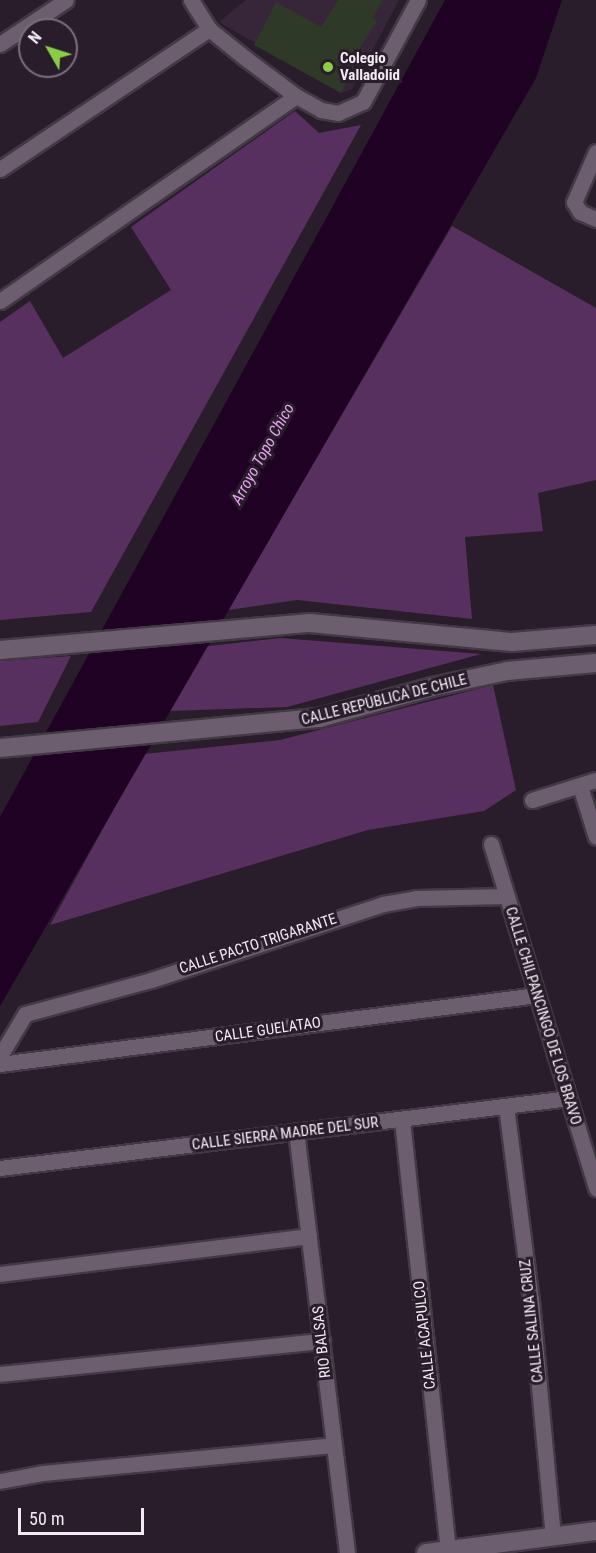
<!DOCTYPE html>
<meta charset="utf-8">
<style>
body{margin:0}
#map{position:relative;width:596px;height:1553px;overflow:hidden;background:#291d2b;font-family:"Roboto Condensed",sans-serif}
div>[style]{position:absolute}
.built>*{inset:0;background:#372639}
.green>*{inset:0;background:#58305f}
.water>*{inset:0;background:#1f0224}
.building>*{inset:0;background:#2f3928}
.roads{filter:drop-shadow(2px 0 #423944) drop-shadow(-2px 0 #423944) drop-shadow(0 2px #423944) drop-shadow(0 -2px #423944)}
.street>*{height:15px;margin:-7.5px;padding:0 7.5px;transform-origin:7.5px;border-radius:7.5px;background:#6d5e6f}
.secondary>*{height:18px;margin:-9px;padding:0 9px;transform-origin:9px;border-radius:9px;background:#6d5e6f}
.dots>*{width:16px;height:16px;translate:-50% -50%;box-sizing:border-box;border:3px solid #291d2b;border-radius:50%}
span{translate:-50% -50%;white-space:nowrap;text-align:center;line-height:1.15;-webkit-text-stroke:6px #291d2b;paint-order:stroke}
.poi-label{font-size:15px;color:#f2eaf3;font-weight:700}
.left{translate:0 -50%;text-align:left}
.street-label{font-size:15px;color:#f2eaf3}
.water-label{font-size:16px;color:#e6a4f0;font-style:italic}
.north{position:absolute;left:18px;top:18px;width:60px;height:60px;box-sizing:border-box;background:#291d2b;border:2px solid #796f7b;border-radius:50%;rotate:309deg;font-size:16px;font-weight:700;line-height:24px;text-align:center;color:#f2eaf3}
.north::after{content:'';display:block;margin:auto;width:21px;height:27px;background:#8bce46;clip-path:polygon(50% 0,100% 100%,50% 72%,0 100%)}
.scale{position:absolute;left:18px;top:1508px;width:126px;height:27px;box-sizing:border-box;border:3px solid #f2eaf3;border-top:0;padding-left:8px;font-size:18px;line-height:21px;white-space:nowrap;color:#f2eaf3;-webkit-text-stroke:4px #291d2b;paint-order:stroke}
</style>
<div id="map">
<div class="built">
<i style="clip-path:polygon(246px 0,399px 0,352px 89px,341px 93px,219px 22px)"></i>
</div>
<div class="green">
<i style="clip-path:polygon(295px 111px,319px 133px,361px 125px,91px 612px,0 620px,0 322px,30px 301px,63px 358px,171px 290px,131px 227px)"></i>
<i style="clip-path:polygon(452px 226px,596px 308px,596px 480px,538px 493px,543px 531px,465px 537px,472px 619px,297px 600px,228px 610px)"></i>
<i style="clip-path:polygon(280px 638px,481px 654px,287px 707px,170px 711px,199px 647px)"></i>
<i style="clip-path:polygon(71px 656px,38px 722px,0 726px,0 661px)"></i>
<i style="clip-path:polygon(493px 685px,516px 790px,484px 811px,368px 830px,50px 925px,144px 754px,280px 740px)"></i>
</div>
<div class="water">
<i style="clip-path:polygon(445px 0,562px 0,536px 78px,0 1006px,0 817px)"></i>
</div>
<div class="building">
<i style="clip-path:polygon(338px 0,383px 0,372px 18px,377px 21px,360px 48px,364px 50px,341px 93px,254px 45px,276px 2px,321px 27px)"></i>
</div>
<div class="roads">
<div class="street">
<i style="left:191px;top:0;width:34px;rotate:58deg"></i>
<i style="left:209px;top:29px;width:46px;rotate:38.9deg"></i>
<i style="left:245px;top:58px;width:64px;rotate:36.7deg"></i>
<i style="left:296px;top:96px;width:29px;rotate:29deg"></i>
<i style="left:321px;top:110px;width:17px;rotate:10deg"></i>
<i style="left:338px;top:113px;width:27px;rotate:-24deg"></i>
<i style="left:363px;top:102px;width:116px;rotate:-61.7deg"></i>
<i style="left:0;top:44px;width:79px;rotate:-33.7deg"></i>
<i style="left:596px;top:152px;width:55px;rotate:113.7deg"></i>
<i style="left:574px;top:202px;width:12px;rotate:59deg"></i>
<i style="left:580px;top:212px;width:17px;rotate:24deg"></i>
<i style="left:0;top:169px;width:252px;rotate:-33.8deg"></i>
<i style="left:0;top:301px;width:360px;rotate:-34.7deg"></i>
<i style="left:580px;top:786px;width:53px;rotate:72.6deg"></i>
<i style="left:532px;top:800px;width:67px;rotate:-17.4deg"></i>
<i style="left:491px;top:844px;width:360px;rotate:73deg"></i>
<i style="left:0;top:1056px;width:49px;rotate:-59.2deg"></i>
<i style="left:25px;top:1014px;width:131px;rotate:-15.1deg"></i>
<i style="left:151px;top:980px;width:244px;rotate:-18.1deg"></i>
<i style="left:383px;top:904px;width:34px;rotate:-10deg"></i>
<i style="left:416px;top:898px;width:90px;rotate:-1.3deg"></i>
<i style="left:0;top:1064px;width:541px;rotate:-7.32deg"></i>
<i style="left:506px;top:1106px;width:196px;rotate:82.7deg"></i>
<i style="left:531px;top:1300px;width:237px;rotate:84.7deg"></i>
<i style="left:402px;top:1120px;width:432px;rotate:83.9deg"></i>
<i style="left:296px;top:1131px;width:425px;rotate:83.1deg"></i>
<i style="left:0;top:1168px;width:573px;rotate:-7.01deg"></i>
<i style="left:0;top:1274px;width:311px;rotate:-7deg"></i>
<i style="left:0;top:1374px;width:324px;rotate:-5.9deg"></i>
<i style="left:0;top:1481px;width:44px;rotate:-10.5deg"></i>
<i style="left:43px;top:1473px;width:291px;rotate:-5.5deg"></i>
</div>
<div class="secondary">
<i style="left:0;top:650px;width:311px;rotate:-5deg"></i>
<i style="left:310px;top:623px;width:203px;rotate:5.4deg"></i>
<i style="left:512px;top:642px;width:84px;rotate:-4.8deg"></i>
<i style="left:0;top:748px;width:320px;rotate:-5.4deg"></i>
<i style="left:319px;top:718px;width:117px;rotate:-15.3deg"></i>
<i style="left:432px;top:687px;width:77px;rotate:-12deg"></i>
<i style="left:507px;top:671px;width:89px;rotate:-5.1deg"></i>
<i style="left:426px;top:1553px;width:171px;rotate:-7.4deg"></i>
</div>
</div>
<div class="dots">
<i style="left:328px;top:67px;background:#8bce46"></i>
</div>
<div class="poi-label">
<span class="left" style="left:340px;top:67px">Colegio<br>Valladolid</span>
</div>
<div class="street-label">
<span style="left:384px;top:700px;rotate:-14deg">CALLE REPÚBLICA DE CHILE</span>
<span style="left:258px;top:944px;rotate:-18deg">CALLE PACTO TRIGARANTE</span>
<span style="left:543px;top:1016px;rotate:73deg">CALLE CHILPANCINGO DE LOS BRAVO</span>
<span style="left:268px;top:1030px;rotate:-8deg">CALLE GUELATAO</span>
<span style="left:285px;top:1134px;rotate:-7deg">CALLE SIERRA MADRE DEL SUR</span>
<span style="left:532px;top:1321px;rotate:-96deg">CALLE SALINA CRUZ</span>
<span style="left:425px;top:1335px;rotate:-96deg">CALLE ACAPULCO</span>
<span style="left:322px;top:1342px;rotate:-96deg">RIO BALSAS</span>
</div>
<div class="water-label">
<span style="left:263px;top:454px;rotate:-61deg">Arroyo Topo Chico</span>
</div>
<div class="north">N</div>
<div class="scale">50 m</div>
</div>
